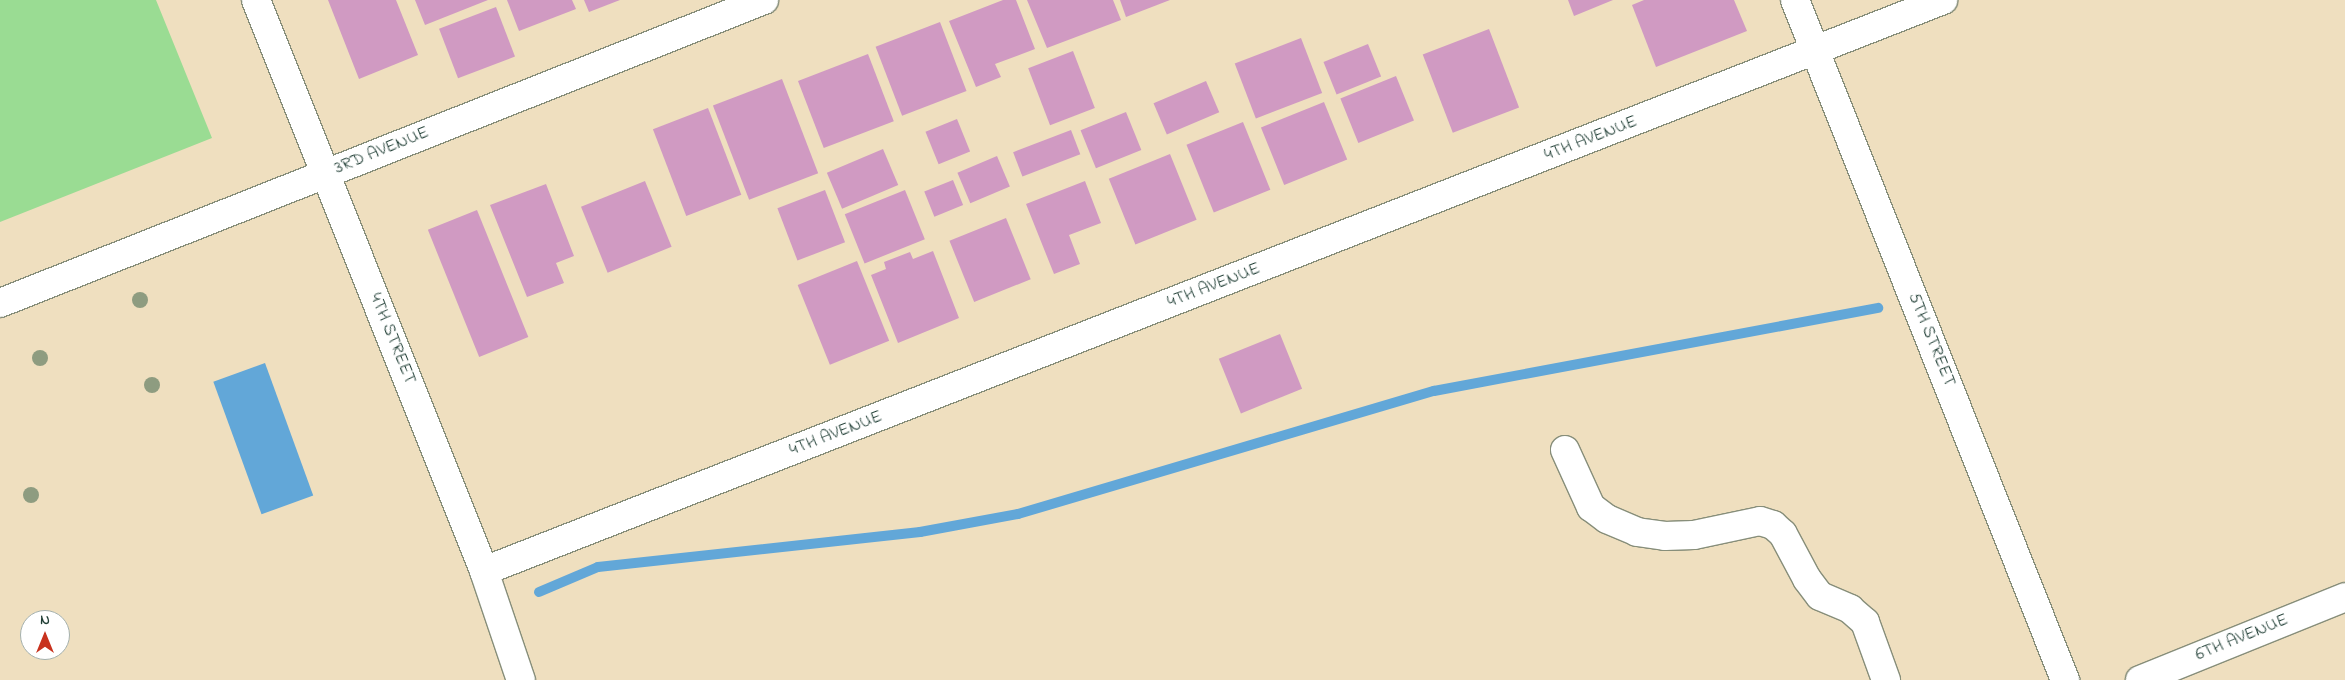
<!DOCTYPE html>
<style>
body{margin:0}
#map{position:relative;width:2345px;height:680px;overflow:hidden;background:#efdfbf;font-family:"Indie Flower",sans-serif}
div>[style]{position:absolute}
.green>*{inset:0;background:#9adc93}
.water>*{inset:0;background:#62a7d8;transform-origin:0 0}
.stream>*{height:10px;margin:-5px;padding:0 5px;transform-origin:5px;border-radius:5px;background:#62a7d8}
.building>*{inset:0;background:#d09ac2;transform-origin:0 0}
.roads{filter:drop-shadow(1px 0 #878e7a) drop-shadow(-1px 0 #878e7a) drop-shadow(0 1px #878e7a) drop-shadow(0 -1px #878e7a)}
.minor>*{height:28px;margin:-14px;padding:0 14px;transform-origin:14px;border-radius:14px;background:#fff}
.trees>*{width:16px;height:16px;margin:-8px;border-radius:50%;background:#8e9c80}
span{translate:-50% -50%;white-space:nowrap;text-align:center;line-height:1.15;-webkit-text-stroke:4px #fff;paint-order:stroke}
.street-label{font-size:18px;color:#1f3d34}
.north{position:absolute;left:20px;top:610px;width:50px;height:50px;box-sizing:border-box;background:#fff;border:1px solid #a5b1ae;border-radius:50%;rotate:0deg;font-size:14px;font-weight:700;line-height:20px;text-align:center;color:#1f3d34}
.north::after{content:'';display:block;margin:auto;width:18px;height:22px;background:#c8321e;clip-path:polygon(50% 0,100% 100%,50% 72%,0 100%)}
</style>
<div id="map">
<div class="green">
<i style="clip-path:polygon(0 0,156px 0,212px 138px,0 222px)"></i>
</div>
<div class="water">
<i style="left:265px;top:363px;width:141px;height:55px;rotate:70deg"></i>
</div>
<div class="stream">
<i style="left:539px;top:592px;width:64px;rotate:-23deg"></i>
<i style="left:598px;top:567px;width:324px;rotate:-6.2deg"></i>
<i style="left:920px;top:532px;width:100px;rotate:-10.4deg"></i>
<i style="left:1018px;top:514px;width:434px;rotate:-16.5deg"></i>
<i style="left:1434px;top:391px;width:452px;rotate:-10.6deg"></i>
</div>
<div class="building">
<i style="clip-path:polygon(328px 0,396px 0,418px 55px,359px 79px)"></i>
<i style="clip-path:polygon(415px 0,488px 0,425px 25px)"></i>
<i style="clip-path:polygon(507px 0,572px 0,576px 9px,519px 31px)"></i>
<i style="clip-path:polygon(584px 0,620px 0,589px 12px)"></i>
<i style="clip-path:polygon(1003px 0,1016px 0,1035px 49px,995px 64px,1001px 77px,976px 87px,949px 21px)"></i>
<i style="clip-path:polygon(1027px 0,1113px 0,1121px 20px,1047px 48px)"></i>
<i style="clip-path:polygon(1120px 0,1170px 0,1126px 17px)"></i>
<i style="clip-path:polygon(1568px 0,1613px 0,1574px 16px)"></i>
<i style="clip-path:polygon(1644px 0,1734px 0,1747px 31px,1656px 67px,1632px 5px)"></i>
<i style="left:496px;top:7px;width:53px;height:61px;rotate:69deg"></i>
<i style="left:940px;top:22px;width:74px;height:69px;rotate:69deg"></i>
<i style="left:1489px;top:29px;width:84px;height:71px;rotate:69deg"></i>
<i style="left:1301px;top:38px;width:59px;height:71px;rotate:69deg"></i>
<i style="left:1368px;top:44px;width:35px;height:48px;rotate:68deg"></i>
<i style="left:1073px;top:51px;width:61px;height:48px;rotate:69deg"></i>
<i style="left:868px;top:54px;width:72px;height:75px;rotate:69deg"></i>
<i style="left:1396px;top:76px;width:48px;height:60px;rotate:68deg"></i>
<i style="left:782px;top:79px;width:101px;height:74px;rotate:69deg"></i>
<i style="left:1206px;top:81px;width:34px;height:57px;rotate:67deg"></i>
<i style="left:1324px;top:102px;width:62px;height:68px;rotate:68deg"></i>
<i style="left:708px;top:108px;width:93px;height:59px;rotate:69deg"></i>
<i style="left:1126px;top:112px;width:41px;height:49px;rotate:68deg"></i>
<i style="left:957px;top:119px;width:35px;height:34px;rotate:68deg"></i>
<i style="left:1243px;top:122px;width:73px;height:61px;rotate:68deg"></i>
<i style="left:1071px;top:130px;width:26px;height:62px;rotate:69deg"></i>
<i style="left:883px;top:149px;width:39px;height:61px;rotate:67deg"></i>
<i style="left:1170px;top:154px;width:71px;height:66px;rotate:68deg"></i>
<i style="left:997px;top:156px;width:33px;height:43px;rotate:67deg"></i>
<i style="left:953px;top:180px;width:27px;height:31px;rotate:68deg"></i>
<i style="left:645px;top:181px;width:71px;height:69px;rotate:68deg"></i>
<i style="clip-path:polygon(1085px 181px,1101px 223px,1069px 235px,1080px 264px,1054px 274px,1026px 204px)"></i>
<i style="clip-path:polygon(546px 184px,574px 256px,556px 263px,564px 283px,527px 297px,490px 205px)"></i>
<i style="left:825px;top:190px;width:56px;height:51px;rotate:69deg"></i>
<i style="left:905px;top:190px;width:53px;height:65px;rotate:68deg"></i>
<i style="left:477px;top:210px;width:137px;height:53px;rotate:68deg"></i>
<i style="left:1006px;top:218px;width:66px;height:61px;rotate:68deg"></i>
<i style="clip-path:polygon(933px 251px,959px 318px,898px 343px,871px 275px,886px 269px,884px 262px,910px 252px,913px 259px)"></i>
<i style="left:857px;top:261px;width:86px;height:64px;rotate:68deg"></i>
<i style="left:1280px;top:334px;width:59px;height:66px;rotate:68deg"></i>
</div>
<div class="roads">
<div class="minor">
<i style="left:256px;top:0;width:615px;rotate:68.23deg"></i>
<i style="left:484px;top:571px;width:115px;rotate:71.3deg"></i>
<i style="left:1795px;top:0;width:732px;rotate:68.34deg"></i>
<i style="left:0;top:303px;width:822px;rotate:-21.63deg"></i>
<i style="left:1565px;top:450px;width:63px;rotate:65.5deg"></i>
<i style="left:1591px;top:507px;width:20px;rotate:37deg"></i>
<i style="left:1607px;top:519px;width:33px;rotate:23deg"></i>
<i style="left:1637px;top:532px;width:28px;rotate:8deg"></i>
<i style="left:1665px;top:536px;width:29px;rotate:-2deg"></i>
<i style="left:1694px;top:535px;width:67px;rotate:-12deg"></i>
<i style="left:1760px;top:521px;width:14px;rotate:17deg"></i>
<i style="left:1773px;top:525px;width:13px;rotate:42deg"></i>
<i style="left:1783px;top:534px;width:51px;rotate:61.9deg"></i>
<i style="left:1807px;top:579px;width:21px;rotate:53deg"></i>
<i style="left:1820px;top:596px;width:33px;rotate:23deg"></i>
<i style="left:1850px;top:609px;width:20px;rotate:41deg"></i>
<i style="left:1865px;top:622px;width:62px;rotate:70.1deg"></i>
<i style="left:484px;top:571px;width:1567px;rotate:-21.37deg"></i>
<i style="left:2140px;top:680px;width:221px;rotate:-22deg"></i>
</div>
</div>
<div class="trees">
<i style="left:140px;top:300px"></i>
<i style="left:40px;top:358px"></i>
<i style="left:152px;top:385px"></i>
<i style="left:31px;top:495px"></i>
</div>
<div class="street-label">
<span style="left:1591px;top:139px;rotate:-21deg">4TH AVENUE</span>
<span style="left:382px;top:151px;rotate:-22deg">3RD AVENUE</span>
<span style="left:1214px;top:286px;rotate:-21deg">4TH AVENUE</span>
<span style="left:392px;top:339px;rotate:68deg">4TH STREET</span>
<span style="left:1931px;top:340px;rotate:68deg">5TH STREET</span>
<span style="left:836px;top:434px;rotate:-21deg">4TH AVENUE</span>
<span style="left:2242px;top:638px;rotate:-22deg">6TH AVENUE</span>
</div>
<div class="north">N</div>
</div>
